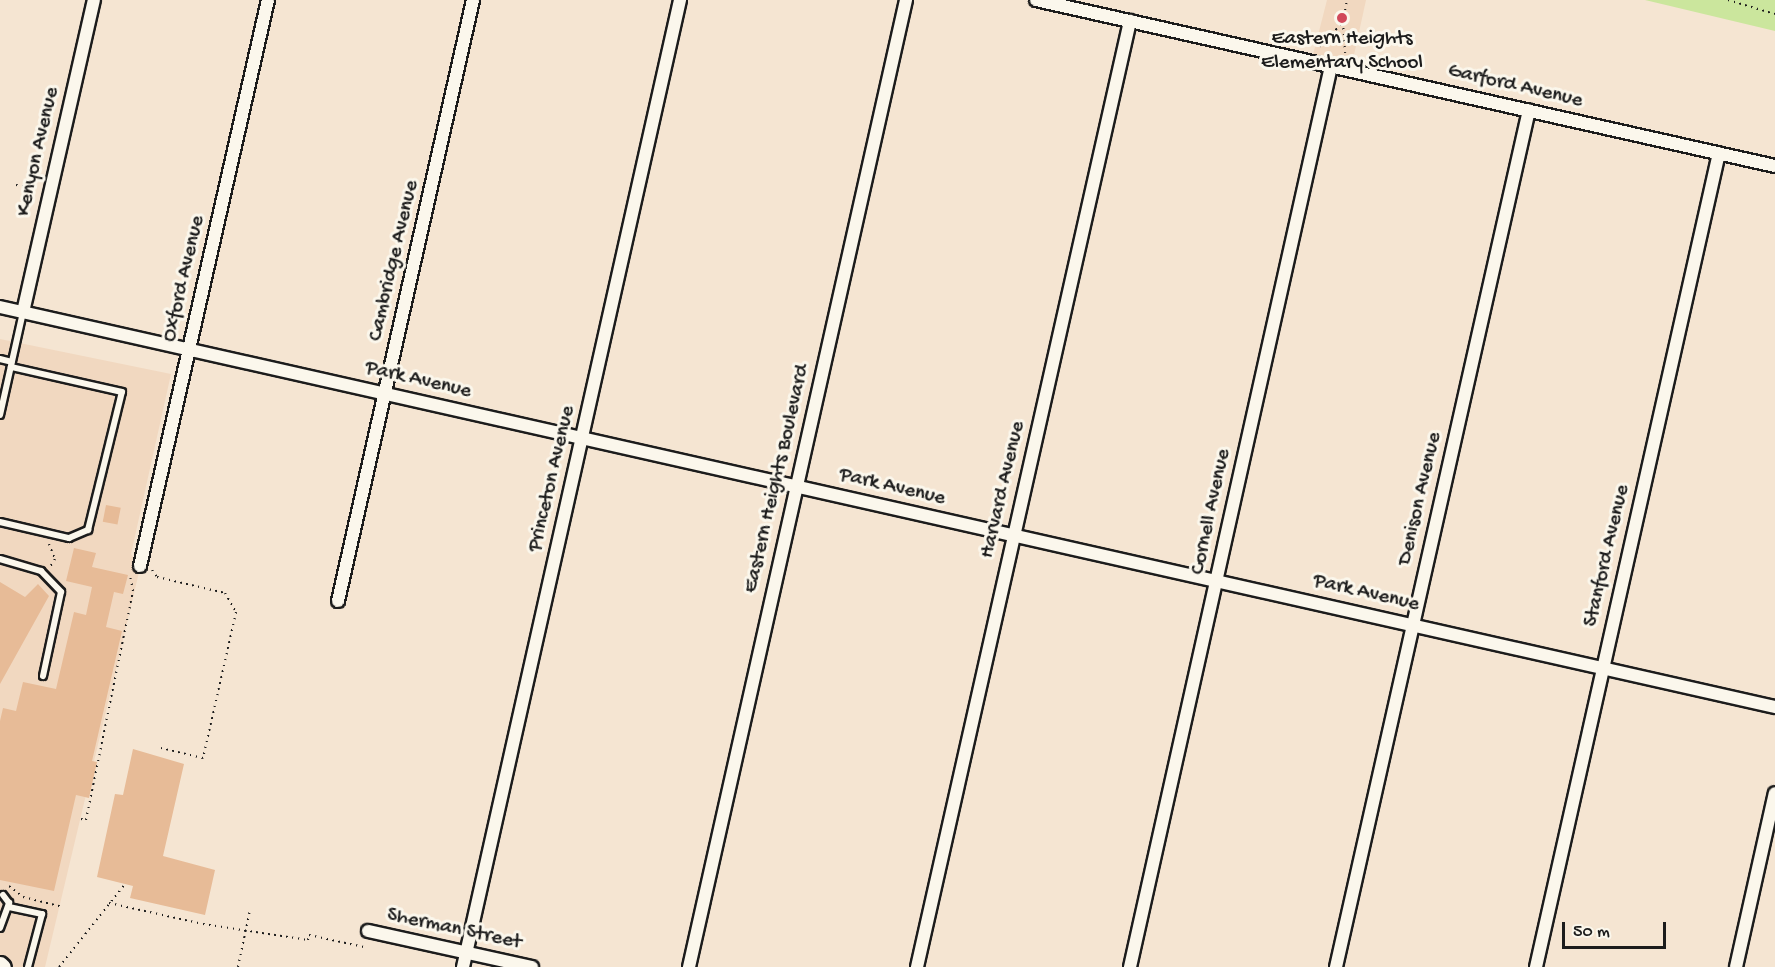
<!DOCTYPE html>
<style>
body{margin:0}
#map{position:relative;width:1775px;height:967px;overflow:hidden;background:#f5e5d2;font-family:"Gochi Hand",sans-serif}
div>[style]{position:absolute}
.built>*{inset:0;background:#f1d8c0}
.green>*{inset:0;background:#cbe69d}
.building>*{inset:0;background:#e7bb97;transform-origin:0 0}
.path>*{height:2px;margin-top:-1px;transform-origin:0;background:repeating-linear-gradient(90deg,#1c1c1c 0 1.5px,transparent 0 6px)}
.roads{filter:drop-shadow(2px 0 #1c1c1c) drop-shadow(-2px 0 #1c1c1c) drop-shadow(0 2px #1c1c1c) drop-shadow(0 -2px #1c1c1c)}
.service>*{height:6px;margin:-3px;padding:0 3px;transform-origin:3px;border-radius:3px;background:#fbf7ec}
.minor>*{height:12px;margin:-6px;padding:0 6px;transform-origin:6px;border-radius:6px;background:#fbf7ec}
.tertiary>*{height:15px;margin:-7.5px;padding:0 7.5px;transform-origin:7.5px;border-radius:7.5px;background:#fbf7ec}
.dots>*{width:16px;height:16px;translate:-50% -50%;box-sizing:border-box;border:3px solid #fbf7ec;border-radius:50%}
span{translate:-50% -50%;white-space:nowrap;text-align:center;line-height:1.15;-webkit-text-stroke:6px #fbf7ec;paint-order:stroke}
.poi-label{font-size:21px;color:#1c1c1c}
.street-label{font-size:21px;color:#1c1c1c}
.scale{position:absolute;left:1562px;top:922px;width:104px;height:27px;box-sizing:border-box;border:3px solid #1c1c1c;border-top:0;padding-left:8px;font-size:18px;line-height:21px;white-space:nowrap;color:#1c1c1c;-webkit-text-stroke:4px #fbf7ec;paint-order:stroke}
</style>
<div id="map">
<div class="built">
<i style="clip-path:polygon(1327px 0,1366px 0,1352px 64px,1313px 55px)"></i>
<i style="clip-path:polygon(0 339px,171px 374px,131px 554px,140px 568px,45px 967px,0 967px)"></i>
</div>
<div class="green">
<i style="clip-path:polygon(1645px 0,1775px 0,1775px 31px)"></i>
</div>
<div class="building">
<i style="left:106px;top:505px;width:15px;height:17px;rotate:11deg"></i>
<i style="clip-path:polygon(74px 548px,96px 553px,92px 567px,128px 575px,123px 594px,114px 592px,106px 627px,122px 631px,92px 761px,97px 762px,89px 798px,76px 795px,54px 891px,0 880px,0 721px,3px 708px,16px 711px,23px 682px,56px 689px,74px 612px,86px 615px,92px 587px,66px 581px)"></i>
<i style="clip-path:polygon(0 582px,25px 597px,38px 584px,49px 596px,0 684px)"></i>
<i style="clip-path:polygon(133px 749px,184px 764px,163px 856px,215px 870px,205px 915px,130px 898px,133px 886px,97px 877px,115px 794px,123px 795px)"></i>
</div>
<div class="path">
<i style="left:1728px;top:0;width:49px;rotate:16.6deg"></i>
<i style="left:1343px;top:22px;width:22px;rotate:-80deg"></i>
<i style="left:1319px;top:47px;width:35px;rotate:-46deg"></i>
<i style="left:1343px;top:22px;width:31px;rotate:86deg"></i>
<i style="left:16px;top:185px;width:20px;rotate:11deg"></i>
<i style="left:49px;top:544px;width:16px;rotate:68deg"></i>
<i style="left:55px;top:559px;width:9px;rotate:122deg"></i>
<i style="left:152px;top:570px;width:9px;rotate:54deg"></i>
<i style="left:157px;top:577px;width:70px;rotate:13.2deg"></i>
<i style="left:225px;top:593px;width:22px;rotate:60deg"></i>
<i style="left:236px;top:612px;width:150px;rotate:102.7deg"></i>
<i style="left:203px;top:758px;width:47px;rotate:-166.6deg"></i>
<i style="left:81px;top:819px;width:5px;rotate:11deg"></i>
<i style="left:86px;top:820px;width:234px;rotate:-78.4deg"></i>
<i style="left:133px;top:591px;width:16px;rotate:-101deg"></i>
<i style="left:9px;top:886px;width:18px;rotate:38deg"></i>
<i style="left:23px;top:897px;width:41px;rotate:14deg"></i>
<i style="left:109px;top:903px;width:96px;rotate:12.6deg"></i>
<i style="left:203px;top:924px;width:106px;rotate:8.7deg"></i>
<i style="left:308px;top:940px;width:5px;rotate:-79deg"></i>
<i style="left:309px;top:935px;width:56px;rotate:12.3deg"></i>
<i style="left:59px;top:967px;width:106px;rotate:-51.5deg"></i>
<i style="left:238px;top:967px;width:58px;rotate:-78.1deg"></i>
</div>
<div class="roads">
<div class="service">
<i style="left:0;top:359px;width:12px;rotate:14deg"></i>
<i style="left:0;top:415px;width:106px;rotate:-77.4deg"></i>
<i style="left:0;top:522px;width:71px;rotate:13.1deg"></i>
<i style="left:69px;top:538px;width:21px;rotate:-23deg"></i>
<i style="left:88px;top:530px;width:142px;rotate:-76.2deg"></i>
<i style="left:122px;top:392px;width:114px;rotate:-167.3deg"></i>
<i style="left:0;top:559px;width:43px;rotate:16.3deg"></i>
<i style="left:41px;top:571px;width:29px;rotate:46deg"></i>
<i style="left:61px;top:592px;width:86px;rotate:102.1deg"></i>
<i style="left:9px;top:907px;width:34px;rotate:12deg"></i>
<i style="left:42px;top:914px;width:55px;rotate:104.8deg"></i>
<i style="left:0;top:928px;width:27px;rotate:-70deg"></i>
<i style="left:9px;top:903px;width:10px;rotate:-127deg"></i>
</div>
<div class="minor">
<i style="left:1036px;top:0;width:757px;rotate:12.66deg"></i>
<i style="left:0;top:307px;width:1820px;rotate:12.7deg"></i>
<i style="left:23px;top:312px;width:320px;rotate:-77.2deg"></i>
<i style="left:140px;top:566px;width:580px;rotate:-77.26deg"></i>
<i style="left:338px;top:601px;width:616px;rotate:-77.34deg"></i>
<i style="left:368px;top:931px;width:168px;rotate:12.4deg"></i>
<i style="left:463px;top:967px;width:991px;rotate:-77.35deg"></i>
<i style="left:689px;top:967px;width:991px;rotate:-77.35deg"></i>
<i style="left:917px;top:967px;width:970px;rotate:-77.31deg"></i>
<i style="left:1130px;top:967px;width:923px;rotate:-77.42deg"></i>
<i style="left:1336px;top:967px;width:878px;rotate:-77.31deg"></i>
<i style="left:1536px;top:967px;width:834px;rotate:-77.33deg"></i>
<i style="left:1736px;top:967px;width:178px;rotate:-77.4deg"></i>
</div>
<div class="tertiary">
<i style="left:0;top:964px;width:4px;rotate:45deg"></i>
</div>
</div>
<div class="dots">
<i style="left:1342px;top:18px;background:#d1495b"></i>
</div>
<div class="poi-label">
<span style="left:1342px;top:52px">Eastern Heights<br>Elementary School</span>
</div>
<div class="street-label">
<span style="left:1515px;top:87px;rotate:13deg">Garford Avenue</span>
<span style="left:39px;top:152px;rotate:-77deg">Kenyon Avenue</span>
<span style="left:395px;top:261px;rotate:-77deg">Cambridge Avenue</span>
<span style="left:185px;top:279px;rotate:-77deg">Oxford Avenue</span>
<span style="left:418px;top:381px;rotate:13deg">Park Avenue</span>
<span style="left:553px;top:479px;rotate:-77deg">Princeton Avenue</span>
<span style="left:778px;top:479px;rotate:-77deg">Eastern Heights Boulevard</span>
<span style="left:892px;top:488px;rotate:13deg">Park Avenue</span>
<span style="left:1004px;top:490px;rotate:-77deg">Harvard Avenue</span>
<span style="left:1421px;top:499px;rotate:-77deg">Denison Avenue</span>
<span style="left:1212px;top:512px;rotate:-78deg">Cornell Avenue</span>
<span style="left:1608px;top:556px;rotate:-77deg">Stanford Avenue</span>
<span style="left:1366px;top:594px;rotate:13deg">Park Avenue</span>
<span style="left:454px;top:930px;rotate:12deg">Sherman Street</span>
</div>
<div class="scale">50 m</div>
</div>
